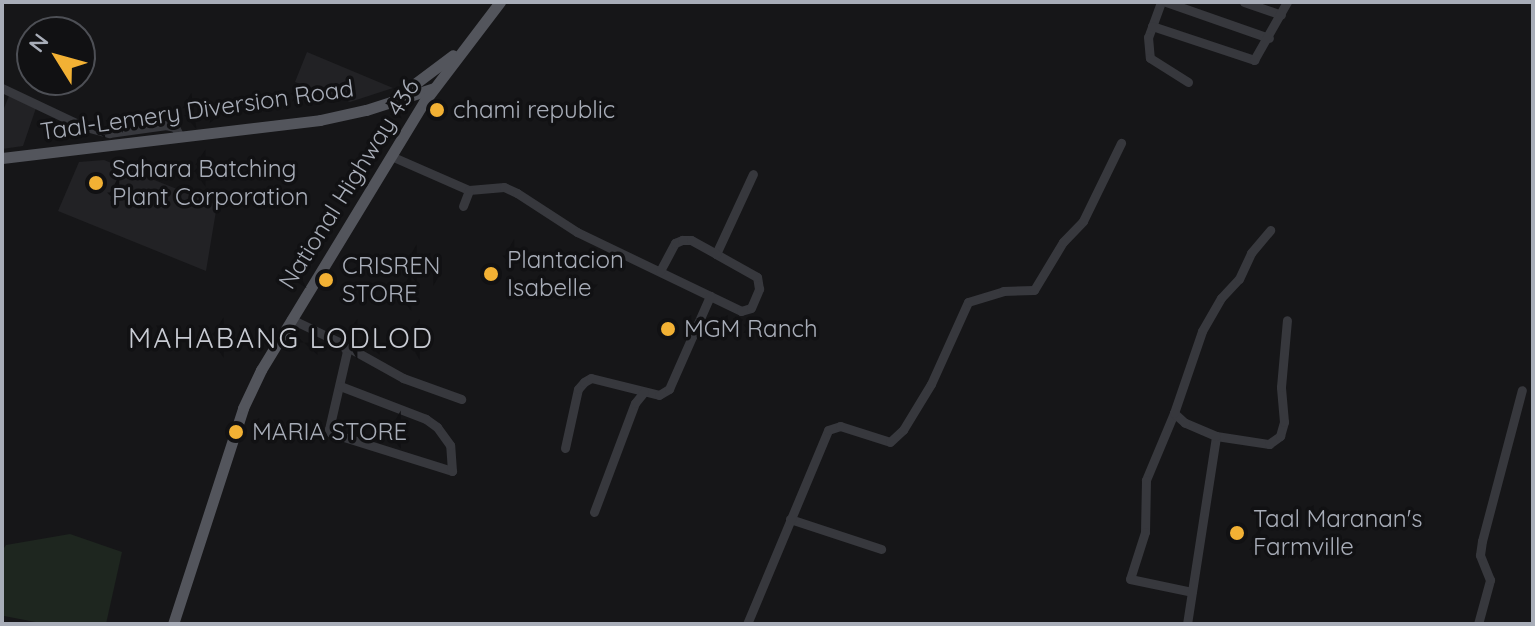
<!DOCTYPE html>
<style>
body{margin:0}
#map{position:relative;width:1535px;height:626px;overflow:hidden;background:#161618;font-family:Quicksand,sans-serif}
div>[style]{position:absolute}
.built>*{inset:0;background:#222225}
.green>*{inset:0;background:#1e261f}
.minor>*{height:9px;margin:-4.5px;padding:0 4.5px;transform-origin:4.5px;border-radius:4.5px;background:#37383d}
.major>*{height:11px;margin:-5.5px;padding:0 5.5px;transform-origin:5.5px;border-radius:5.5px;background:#53555c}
.dots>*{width:22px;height:22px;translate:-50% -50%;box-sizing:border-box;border:4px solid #111113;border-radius:50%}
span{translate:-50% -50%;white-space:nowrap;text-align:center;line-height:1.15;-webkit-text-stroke:7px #111113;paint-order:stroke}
.street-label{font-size:24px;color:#a8adb8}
.poi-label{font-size:24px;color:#a8adb8}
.left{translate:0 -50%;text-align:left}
.quarter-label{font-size:28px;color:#c9ccd4;letter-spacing:2px}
.frame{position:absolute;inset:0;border:4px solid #a8adb8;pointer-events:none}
.north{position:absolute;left:16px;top:16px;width:80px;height:80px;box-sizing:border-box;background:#111113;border:2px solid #4d4f55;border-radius:50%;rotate:307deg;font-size:22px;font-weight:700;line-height:32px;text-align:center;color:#a8adb8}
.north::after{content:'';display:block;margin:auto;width:28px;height:36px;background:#f2b134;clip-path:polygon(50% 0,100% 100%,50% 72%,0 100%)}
</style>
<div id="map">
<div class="built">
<i style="clip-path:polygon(307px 52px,393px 88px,350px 102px,295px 82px)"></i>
<i style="clip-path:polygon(9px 96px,36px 108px,23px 146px,2px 149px,2px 113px)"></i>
<i style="clip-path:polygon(104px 160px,217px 205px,206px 271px,58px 211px,79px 162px)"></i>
</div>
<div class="green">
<i style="clip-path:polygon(70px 534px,122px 552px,106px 624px,46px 624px,4px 616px,2px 551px,6px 545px)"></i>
</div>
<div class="minor">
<i style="left:1161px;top:2px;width:37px;rotate:110deg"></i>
<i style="left:1148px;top:37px;width:21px;rotate:85deg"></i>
<i style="left:1150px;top:58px;width:45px;rotate:32.3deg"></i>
<i style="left:1166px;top:2px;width:109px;rotate:19.3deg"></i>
<i style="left:1244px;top:2px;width:39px;rotate:19deg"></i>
<i style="left:1152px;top:26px;width:108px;rotate:18.4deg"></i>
<i style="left:1254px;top:60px;width:67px;rotate:-60.4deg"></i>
<i style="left:2px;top:88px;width:89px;rotate:25.4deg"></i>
<i style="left:82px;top:126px;width:28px;rotate:15deg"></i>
<i style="left:109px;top:133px;width:58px;rotate:-8deg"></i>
<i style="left:166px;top:125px;width:9px;rotate:13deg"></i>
<i style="left:175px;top:127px;width:11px;rotate:63deg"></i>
<i style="left:391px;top:156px;width:85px;rotate:23.6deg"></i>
<i style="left:469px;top:190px;width:35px;rotate:-5deg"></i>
<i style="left:504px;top:187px;width:14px;rotate:25deg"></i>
<i style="left:517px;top:193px;width:72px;rotate:33deg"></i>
<i style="left:577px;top:232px;width:182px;rotate:25.7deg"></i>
<i style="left:741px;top:311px;width:10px;rotate:-17deg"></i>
<i style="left:751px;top:308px;width:21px;rotate:-67deg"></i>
<i style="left:759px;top:289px;width:12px;rotate:-99deg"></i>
<i style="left:757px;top:277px;width:47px;rotate:-150.7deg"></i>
<i style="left:716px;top:254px;width:88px;rotate:-65.2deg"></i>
<i style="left:463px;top:206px;width:17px;rotate:-69deg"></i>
<i style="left:660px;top:271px;width:32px;rotate:-62deg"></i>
<i style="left:675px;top:243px;width:8px;rotate:-23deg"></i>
<i style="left:682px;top:240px;width:9px"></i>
<i style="left:691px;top:240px;width:29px;rotate:29deg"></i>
<i style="left:291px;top:319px;width:55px;rotate:25.6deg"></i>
<i style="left:341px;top:343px;width:10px;rotate:53deg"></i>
<i style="left:347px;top:351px;width:80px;rotate:103deg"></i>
<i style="left:329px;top:429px;width:4px;rotate:63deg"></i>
<i style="left:331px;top:433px;width:127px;rotate:17.4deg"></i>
<i style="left:452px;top:471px;width:26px;rotate:-94deg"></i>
<i style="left:450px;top:445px;width:22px;rotate:-126deg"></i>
<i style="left:437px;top:427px;width:14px;rotate:-144deg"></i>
<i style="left:426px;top:419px;width:92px;rotate:-159deg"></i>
<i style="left:344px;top:345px;width:68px;rotate:29.2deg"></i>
<i style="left:403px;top:378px;width:62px;rotate:19.9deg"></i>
<i style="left:1174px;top:413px;width:73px;rotate:112.7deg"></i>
<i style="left:1146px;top:480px;width:52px;rotate:91.1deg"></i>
<i style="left:1145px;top:532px;width:49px;rotate:107.7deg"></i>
<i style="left:1130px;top:579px;width:63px;rotate:11.8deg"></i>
<i style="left:1216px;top:436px;width:54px;rotate:8.6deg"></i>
<i style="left:1269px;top:444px;width:14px;rotate:-36deg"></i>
<i style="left:1280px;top:436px;width:15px;rotate:-74deg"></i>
<i style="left:1284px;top:422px;width:35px;rotate:-95deg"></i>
<i style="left:1281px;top:387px;width:67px;rotate:-84.9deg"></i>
<i style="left:565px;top:448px;width:60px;rotate:-77.6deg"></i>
<i style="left:578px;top:389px;width:9px;rotate:-49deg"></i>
<i style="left:584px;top:382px;width:8px;rotate:-30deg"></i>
<i style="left:591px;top:378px;width:70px;rotate:14deg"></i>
<i style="left:659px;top:395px;width:12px;rotate:-31deg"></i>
<i style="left:669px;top:389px;width:102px;rotate:-66.2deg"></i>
<i style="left:594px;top:512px;width:116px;rotate:-69.4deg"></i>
<i style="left:635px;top:403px;width:14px;rotate:-51deg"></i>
<i style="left:790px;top:519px;width:96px;rotate:18.2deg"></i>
<i style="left:747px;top:624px;width:210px;rotate:-67.3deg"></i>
<i style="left:828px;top:430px;width:13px;rotate:-18deg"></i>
<i style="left:840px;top:426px;width:52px;rotate:17.7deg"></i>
<i style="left:890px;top:442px;width:18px;rotate:-43deg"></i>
<i style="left:903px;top:430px;width:54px;rotate:-58.7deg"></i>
<i style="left:931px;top:384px;width:90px;rotate:-65.7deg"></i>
<i style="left:968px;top:302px;width:37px;rotate:-17deg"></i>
<i style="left:1003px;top:291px;width:31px;rotate:-2deg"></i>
<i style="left:1034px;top:290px;width:56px;rotate:-58.9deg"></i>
<i style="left:1063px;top:242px;width:29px;rotate:-46deg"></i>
<i style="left:1083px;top:221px;width:87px;rotate:-64deg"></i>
<i style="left:1187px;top:624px;width:190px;rotate:-81.2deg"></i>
<i style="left:1216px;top:436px;width:34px;rotate:-157deg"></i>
<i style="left:1185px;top:423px;width:15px;rotate:-138deg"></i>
<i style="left:1174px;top:413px;width:87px;rotate:-71.1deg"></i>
<i style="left:1202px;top:331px;width:38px;rotate:-60deg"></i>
<i style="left:1221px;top:298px;width:26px;rotate:-47deg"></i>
<i style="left:1239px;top:279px;width:29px;rotate:-65deg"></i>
<i style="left:1251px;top:253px;width:30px;rotate:-50deg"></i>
<i style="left:1478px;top:624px;width:46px;rotate:-74.7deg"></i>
<i style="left:1490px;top:580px;width:27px;rotate:-112deg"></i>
<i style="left:1480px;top:555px;width:14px;rotate:-82deg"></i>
<i style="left:1482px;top:541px;width:156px;rotate:-75.2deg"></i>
</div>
<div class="major">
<i style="left:400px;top:95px;width:66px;rotate:-37deg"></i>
<i style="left:2px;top:158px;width:320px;rotate:-6.8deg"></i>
<i style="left:320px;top:120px;width:47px;rotate:-12.3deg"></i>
<i style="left:366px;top:110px;width:71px;rotate:-17.9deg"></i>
<i style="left:173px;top:624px;width:227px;rotate:-72deg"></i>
<i style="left:243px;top:408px;width:42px;rotate:-64.7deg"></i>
<i style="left:261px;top:370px;width:314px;rotate:-58.7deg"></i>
<i style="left:424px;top:102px;width:126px;rotate:-52.8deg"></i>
</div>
<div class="dots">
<i style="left:437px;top:110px;background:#f2b134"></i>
<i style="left:96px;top:183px;background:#f2b134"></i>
<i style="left:491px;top:274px;background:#f2b134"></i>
<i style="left:326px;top:280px;background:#f2b134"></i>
<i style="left:668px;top:329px;background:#f2b134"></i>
<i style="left:236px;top:432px;background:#f2b134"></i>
<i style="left:1237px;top:533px;background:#f2b134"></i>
</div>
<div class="street-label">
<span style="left:197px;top:110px;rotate:-8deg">Taal-Lemery Diversion Road</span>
<span style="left:349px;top:184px;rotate:-58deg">National Highway 436</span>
</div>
<div class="poi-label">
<span class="left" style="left:453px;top:110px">chami republic</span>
<span class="left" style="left:112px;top:183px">Sahara Batching<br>Plant Corporation</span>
<span class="left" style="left:507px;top:274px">Plantacion<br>Isabelle</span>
<span class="left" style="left:342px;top:280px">CRISREN<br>STORE</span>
<span class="left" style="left:684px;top:329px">MGM Ranch</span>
<span class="left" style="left:252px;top:432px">MARIA STORE</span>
<span class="left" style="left:1253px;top:533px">Taal Maranan's<br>Farmville</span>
</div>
<div class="quarter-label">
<span style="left:281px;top:338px">MAHABANG LODLOD</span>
</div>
<div class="frame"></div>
<div class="north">N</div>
</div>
